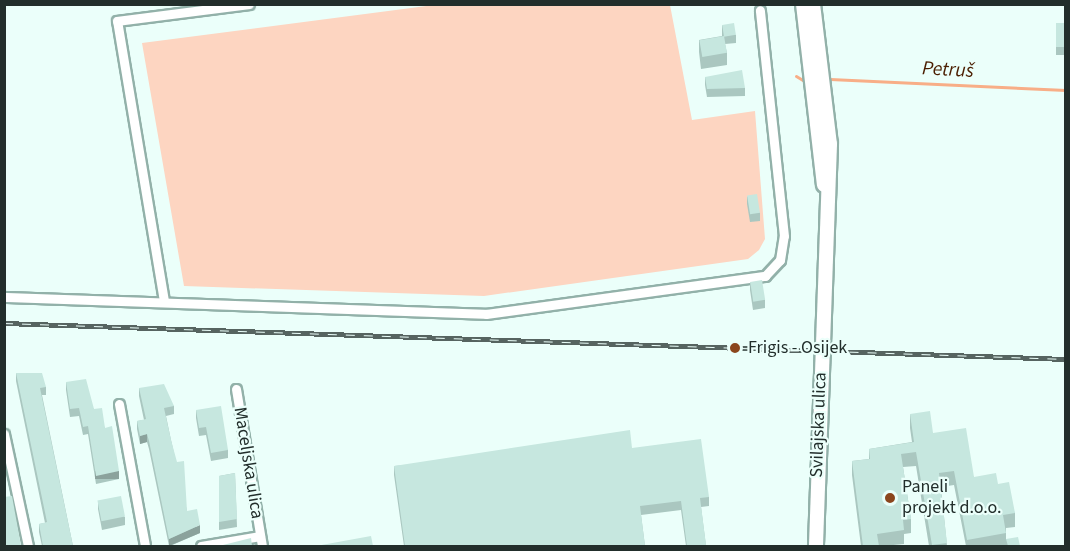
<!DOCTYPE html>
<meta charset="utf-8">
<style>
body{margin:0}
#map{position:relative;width:1070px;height:551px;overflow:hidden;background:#ebfffa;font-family:"Source Sans 3",sans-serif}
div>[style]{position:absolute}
.green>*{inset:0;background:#fdd5c1}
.stream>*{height:3px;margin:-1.5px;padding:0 1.5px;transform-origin:1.5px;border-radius:1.5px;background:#f8ae87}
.roads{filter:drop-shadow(2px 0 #92b1a9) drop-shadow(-2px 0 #92b1a9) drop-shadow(0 2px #92b1a9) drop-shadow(0 -2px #92b1a9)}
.street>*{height:9px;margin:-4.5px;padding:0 4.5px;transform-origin:4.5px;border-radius:4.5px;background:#fff}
.secondary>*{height:14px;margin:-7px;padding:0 7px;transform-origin:7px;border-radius:7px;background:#fff}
.rail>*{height:5px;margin-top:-2.5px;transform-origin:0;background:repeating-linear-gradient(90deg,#ebfffa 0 9px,#566460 0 18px);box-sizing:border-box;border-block:2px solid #566460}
.wall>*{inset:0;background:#aac7c0;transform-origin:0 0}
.shaded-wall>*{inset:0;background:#8ba29c;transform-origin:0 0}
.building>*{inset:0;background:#c6e7df;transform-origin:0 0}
.dots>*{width:16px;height:16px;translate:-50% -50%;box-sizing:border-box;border:3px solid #ebfffa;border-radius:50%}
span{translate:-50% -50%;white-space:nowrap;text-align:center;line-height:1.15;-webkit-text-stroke:4.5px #ebfffa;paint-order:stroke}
.poi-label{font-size:18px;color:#222e2b}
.left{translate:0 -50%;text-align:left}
.street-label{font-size:18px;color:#222e2b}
.water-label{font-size:20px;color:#4b1e01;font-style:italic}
.frame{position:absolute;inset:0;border:6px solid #222e2b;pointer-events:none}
</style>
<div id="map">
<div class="green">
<i style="clip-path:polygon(434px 5px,670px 5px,692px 120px,755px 111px,765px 239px,759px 250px,748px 259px,484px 296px,184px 286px,142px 43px)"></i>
</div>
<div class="stream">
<i style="left:796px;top:76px;width:12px;rotate:31deg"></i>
<i style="left:830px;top:79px;width:236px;rotate:2.7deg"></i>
</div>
<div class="roads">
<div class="street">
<i style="left:4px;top:297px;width:482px;rotate:2deg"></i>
<i style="left:486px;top:314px;width:282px;rotate:-7.8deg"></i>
<i style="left:765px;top:276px;width:22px;rotate:-47deg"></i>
<i style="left:780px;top:260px;width:24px;rotate:-81deg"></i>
<i style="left:784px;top:236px;width:227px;rotate:-96.1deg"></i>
<i style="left:164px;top:301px;width:284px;rotate:-99.5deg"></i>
<i style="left:117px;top:21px;width:133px;rotate:-7.3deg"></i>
<i style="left:236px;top:389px;width:159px;rotate:80.6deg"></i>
<i style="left:119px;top:404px;width:144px;rotate:79.6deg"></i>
<i style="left:4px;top:434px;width:115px;rotate:77.9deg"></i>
<i style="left:201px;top:546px;width:60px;rotate:-9.6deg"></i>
</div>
<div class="secondary">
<i style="left:803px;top:4px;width:182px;rotate:83.4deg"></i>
<i style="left:813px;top:4px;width:141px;rotate:83.1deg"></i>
<i style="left:830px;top:144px;width:402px;rotate:92deg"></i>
</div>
</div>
<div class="rail">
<i style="left:4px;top:323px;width:1063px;rotate:1.94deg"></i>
</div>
<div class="wall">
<i style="clip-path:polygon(1023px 4px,1049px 4px,1049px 5px,1023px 6px)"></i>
<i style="left:1056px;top:23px;width:8px;height:32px"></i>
<i style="clip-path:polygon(722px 25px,736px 35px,736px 43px,725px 44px,727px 53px,727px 65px,701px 69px,699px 52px,699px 40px,722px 36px)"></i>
<i style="clip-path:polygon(705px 77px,745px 88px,745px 96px,707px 97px,705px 85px)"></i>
<i style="clip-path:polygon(747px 196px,760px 213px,760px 221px,750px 222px,747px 204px)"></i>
<i style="clip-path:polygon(750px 282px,765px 300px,765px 308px,753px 310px,750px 290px)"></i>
<i style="clip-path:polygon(16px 373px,46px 387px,46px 395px,42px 395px,73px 546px,42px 546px,39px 532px,39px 524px,45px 523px,16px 381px)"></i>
<i style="clip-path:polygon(66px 382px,94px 409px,105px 428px,119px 479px,96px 484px,88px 434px,83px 435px,79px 416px,70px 417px,66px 390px)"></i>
<i style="clip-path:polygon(139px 388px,174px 406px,174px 414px,166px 416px,171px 440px,187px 511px,200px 533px,170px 546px,169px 546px,149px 449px,147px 442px,140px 444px,137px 429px,137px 421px,144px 420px,139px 396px)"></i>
<i style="clip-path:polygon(196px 410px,228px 450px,228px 458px,211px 461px,206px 435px,199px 436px,196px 418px)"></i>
<i style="clip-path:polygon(910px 414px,933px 433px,974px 477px,998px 484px,1015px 513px,1015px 527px,1006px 528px,1006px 539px,1020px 546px,966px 546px,954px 485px,941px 487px,947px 546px,929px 546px,916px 466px,903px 467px,911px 519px,911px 533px,904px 534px,904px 544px,883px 546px,861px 546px,852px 475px,852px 461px,869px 459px,869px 449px,912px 442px,910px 428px)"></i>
<i style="clip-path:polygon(632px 448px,709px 497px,709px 506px,701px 507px,706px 546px,686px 546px,681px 510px,641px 515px,645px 546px,404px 546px,394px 475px,394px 466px)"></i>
<i style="clip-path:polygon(235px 473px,237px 527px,219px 530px,219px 476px)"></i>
<i style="clip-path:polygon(98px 501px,125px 517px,125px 525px,102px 530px,98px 509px)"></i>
</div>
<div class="shaded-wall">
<i style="clip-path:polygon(147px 434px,147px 442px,140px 444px,140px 436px)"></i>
<i style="left:119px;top:471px;width:8px;height:24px;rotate:90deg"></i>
<i style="clip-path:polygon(200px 525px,200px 533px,169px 546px,169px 539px)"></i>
</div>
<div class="building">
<i style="left:734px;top:23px;width:12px;height:12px;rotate:81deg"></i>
<i style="left:1056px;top:23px;width:8px;height:24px"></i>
<i style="left:724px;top:36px;width:17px;height:25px;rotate:80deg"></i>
<i style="clip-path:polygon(742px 70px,745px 88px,707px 89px,705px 77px)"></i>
<i style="left:757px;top:194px;width:19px;height:10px;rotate:81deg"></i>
<i style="left:762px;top:280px;width:20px;height:12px;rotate:81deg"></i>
<i style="clip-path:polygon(16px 373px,42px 373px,46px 387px,40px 388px,73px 546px,43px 546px,39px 524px,47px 522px)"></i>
<i style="clip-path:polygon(86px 379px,94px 409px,102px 408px,105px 428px,112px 426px,119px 471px,96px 476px,88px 426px,83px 427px,79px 408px,70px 409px,66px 382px)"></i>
<i style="clip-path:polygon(164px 384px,174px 406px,164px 408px,171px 440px,177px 462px,184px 461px,187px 511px,197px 509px,200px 525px,169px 539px,149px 441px,147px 434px,140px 436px,137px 421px,146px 419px,139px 388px)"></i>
<i style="clip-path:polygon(221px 406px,228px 450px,211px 453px,206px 427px,199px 428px,196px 410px)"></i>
<i style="clip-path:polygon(930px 411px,933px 433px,966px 428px,974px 477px,996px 473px,998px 484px,1009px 482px,1015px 513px,1003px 515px,1006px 533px,967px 540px,954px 471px,939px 473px,947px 543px,932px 545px,916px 452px,901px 454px,911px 519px,903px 520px,904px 530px,877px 534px,879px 546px,863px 546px,852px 461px,870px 459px,869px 449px,914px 442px,910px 414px)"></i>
<i style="clip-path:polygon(630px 430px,632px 448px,701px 439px,709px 497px,700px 498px,706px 545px,687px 546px,681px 501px,640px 506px,645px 546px,405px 546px,394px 466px)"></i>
<i style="clip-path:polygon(235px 473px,237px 519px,219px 522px,219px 476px)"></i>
<i style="clip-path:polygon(12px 496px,21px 546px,4px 546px,4px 497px)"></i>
<i style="left:121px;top:496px;width:21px;height:24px;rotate:79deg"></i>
<i style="clip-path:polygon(371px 536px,373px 546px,316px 546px)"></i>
<i style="clip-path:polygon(1018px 537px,1020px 546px,1008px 546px,1006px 539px)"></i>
<i style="clip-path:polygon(251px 538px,252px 546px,219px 546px)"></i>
</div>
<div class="dots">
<i style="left:735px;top:348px;background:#8b461d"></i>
<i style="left:890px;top:498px;background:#8b461d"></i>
</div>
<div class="poi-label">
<span class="left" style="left:748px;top:348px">Frigis - Osijek</span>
<span class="left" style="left:902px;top:498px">Paneli<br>projekt d.o.o.</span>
</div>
<div class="street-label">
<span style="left:819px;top:425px;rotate:-88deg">Svilajska ulica</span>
<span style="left:248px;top:463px;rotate:81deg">Maceljska ulica</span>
</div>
<div class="water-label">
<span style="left:948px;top:70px;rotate:3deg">Petruš</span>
</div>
<div class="frame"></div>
</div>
